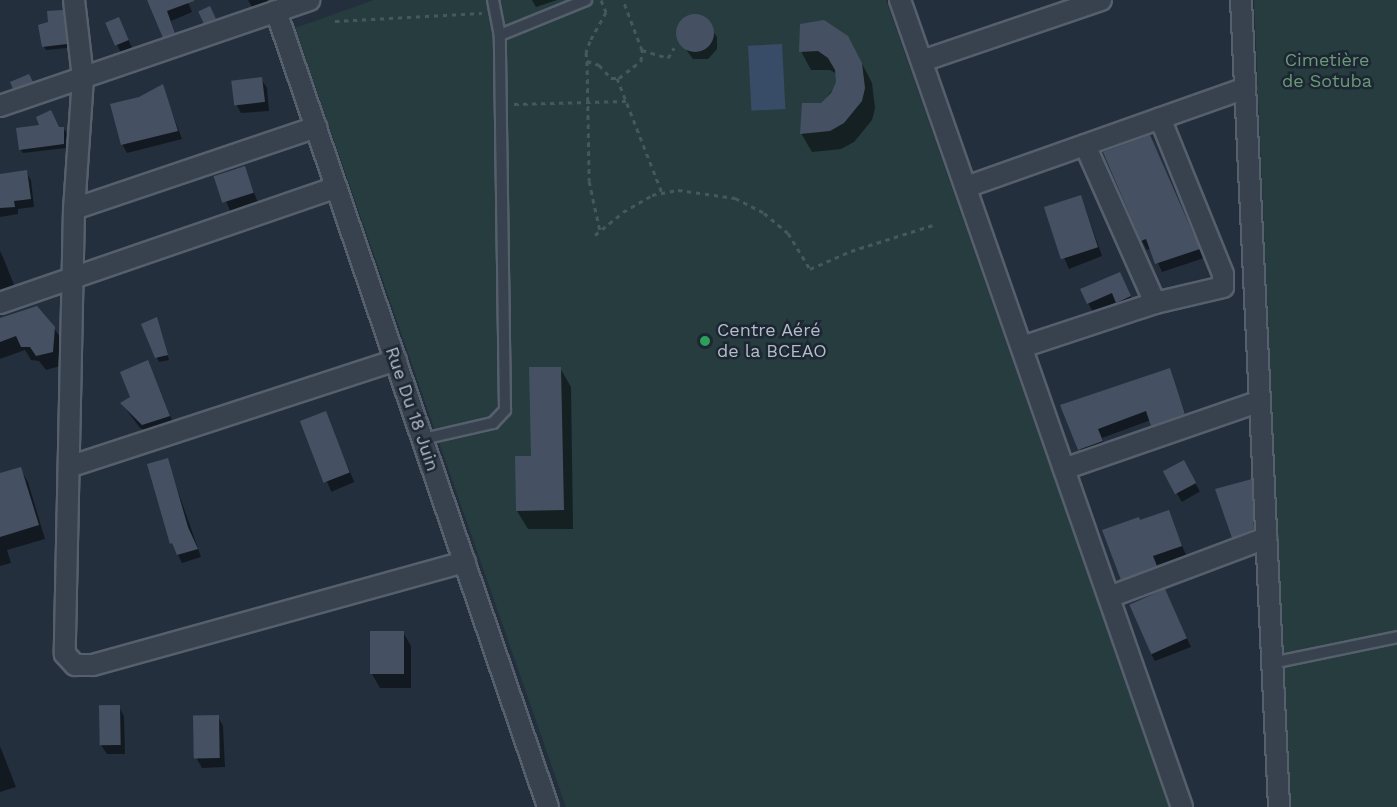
<!DOCTYPE html>
<meta charset="utf-8">
<style>
body{margin:0}
#map{position:relative;width:1397px;height:807px;overflow:hidden;background:#242f3e;font-family:"Work Sans",sans-serif}
div>[style]{position:absolute}
.green>*{inset:0;background:#263c3f}
.water>*{inset:0;background:#394c67;transform-origin:0 0}
.shadow>*{inset:0;background:#0007;transform-origin:0 0}
.building>*{inset:0;background:#455162;transform-origin:0 0}
.round{border-radius:50%}
.path>*{height:3px;margin-top:-1.5px;transform-origin:0;background:repeating-linear-gradient(90deg,#44595c 0 4.5px,transparent 0 9px)}
.roads{filter:drop-shadow(2px 0 #565f6c) drop-shadow(-2px 0 #565f6c) drop-shadow(0 2px #565f6c) drop-shadow(0 -2px #565f6c)}
.service>*{height:10px;margin:-5px;padding:0 5px;transform-origin:5px;border-radius:5px;background:#38414e}
.minor>*{height:20px;margin:-10px;padding:0 10px;transform-origin:10px;border-radius:10px;background:#38414e}
.dots>*{width:16px;height:16px;translate:-50% -50%;box-sizing:border-box;border:3px solid #1d2633;border-radius:50%}
span{translate:-50% -50%;white-space:nowrap;text-align:center;line-height:1.15;-webkit-text-stroke:5px #1d2633;paint-order:stroke}
.park-label{font-size:18px;color:#6b9a76}
.poi-label{font-size:18px;color:#b4bcc9}
.left{translate:0 -50%;text-align:left}
.street-label{font-size:18px;color:#b4bcc9}
</style>
<div id="map">
<div class="green">
<i style="clip-path:polygon(374px 0,886px 0,1046px 456px,1174px 807px,566px 807px,295px 28px)"></i>
<i style="clip-path:polygon(1254px 0,1397px 0,1397px 807px,1289px 807px)"></i>
</div>
<div class="water">
<i style="left:782px;top:44px;width:65px;height:34px;rotate:87deg"></i>
</div>
<div class="shadow">
<i style="clip-path:polygon(148px 0,187px 0,192px 12px,171px 21px,179px 43px,169px 46px)"></i>
<i style="clip-path:polygon(248px 0,281px 0,282px 3px,252px 7px)"></i>
<i style="clip-path:polygon(532px 0,557px 0,536px 7px)"></i>
<i style="clip-path:polygon(62px 12px,68px 48px,46px 50px,44px 46px,49px 23px)"></i>
<i style="clip-path:polygon(212px 12px,217px 23px,207px 27px,204px 23px)"></i>
<i style="clip-path:polygon(690px 17px,703px 18px,717px 37px,717px 49px,708px 59px,693px 59px,679px 40px,680px 26px)"></i>
<i style="clip-path:polygon(107px 24px,123px 28px,133px 50px,122px 55px)"></i>
<i style="clip-path:polygon(802px 25px,858px 56px,872px 83px,875px 108px,872px 120px,854px 142px,841px 149px,812px 152px,801px 133px,838px 82px,837px 74px,830px 70px,811px 70px,801px 51px)"></i>
<i style="clip-path:polygon(31px 79px,34px 86px,16px 92px,14px 88px)"></i>
<i style="clip-path:polygon(261px 79px,267px 88px,269px 111px,241px 113px,236px 104px)"></i>
<i style="clip-path:polygon(162px 86px,182px 139px,127px 153px,122px 144px)"></i>
<i style="clip-path:polygon(59px 128px,63px 128px,66px 132px,66px 148px,23px 153px,20px 149px)"></i>
<i style="clip-path:polygon(1154px 145px,1204px 258px,1162px 272px,1151px 248px,1147px 250px,1142px 241px,1105px 153px)"></i>
<i style="left:244px;top:168px;width:37px;height:29px;rotate:68deg"></i>
<i style="clip-path:polygon(26px 172px,31px 180px,34px 207px,18px 209px,18px 214px,0 217px,0 175px)"></i>
<i style="clip-path:polygon(1081px 196px,1102px 256px,1069px 269px,1057px 241px)"></i>
<i style="clip-path:polygon(0 251px,3px 257px,20px 300px,0 301px)"></i>
<i style="clip-path:polygon(1124px 283px,1135px 306px,1122px 311px,1117px 302px,1093px 312px,1088px 303px)"></i>
<i style="clip-path:polygon(156px 319px,169px 360px,159px 362px,143px 325px)"></i>
<i style="clip-path:polygon(0 320px,54px 328px,63px 342px,60px 366px,46px 370px,39px 361px,31px 360px,25px 350px,0 359px)"></i>
<i style="clip-path:polygon(560px 368px,571px 387px,573px 529px,528px 529px,517px 511px)"></i>
<i style="clip-path:polygon(1169px 370px,1189px 423px,1158px 434px,1151px 420px,1102px 438px,1107px 450px,1085px 459px,1062px 406px)"></i>
<i style="clip-path:polygon(152px 371px,174px 425px,149px 433px,140px 428px,122px 404px,132px 398px)"></i>
<i style="left:325px;top:413px;width:75px;height:25px;rotate:67deg"></i>
<i style="clip-path:polygon(167px 460px,201px 557px,182px 563px,172px 543px,149px 465px)"></i>
<i style="left:1183px;top:462px;width:34px;height:21px;rotate:60deg"></i>
<i style="clip-path:polygon(20px 469px,28px 482px,45px 539px,7px 550px,11px 563px,0 566px,0 475px)"></i>
<i style="clip-path:polygon(1251px 481px,1256px 490px,1258px 539px,1238px 546px,1233px 537px)"></i>
<i style="clip-path:polygon(1168px 512px,1186px 555px,1157px 565px,1161px 576px,1128px 588px,1122px 579px,1140px 521px)"></i>
<i style="clip-path:polygon(1165px 591px,1191px 647px,1155px 661px,1150px 652px)"></i>
<i style="clip-path:polygon(403px 632px,411px 646px,411px 688px,380px 688px,372px 674px)"></i>
<i style="clip-path:polygon(119px 707px,124px 716px,125px 754px,107px 754px,101px 745px,100px 708px)"></i>
<i style="clip-path:polygon(218px 717px,223px 726px,225px 767px,202px 768px,197px 759px)"></i>
<i style="clip-path:polygon(0 746px,16px 787px,0 792px)"></i>
</div>
<div class="building">
<i style="clip-path:polygon(147px 0,194px 0,194px 1px,167px 11px,175px 33px,163px 38px)"></i>
<i style="left:210px;top:6px;width:14px;height:13px;rotate:65deg"></i>
<i style="clip-path:polygon(63px 10px,67px 44px,42px 47px,38px 25px,48px 22px,47px 11px)"></i>
<i class="round" style="left:676px;top:14px;width:38px;height:38px"></i>
<i style="left:119px;top:17px;width:25px;height:15px;rotate:67deg"></i>
<i style="clip-path:polygon(824px 20px,848px 36px,862px 63px,865px 88px,862px 101px,844px 123px,830px 131px,800px 134px,802px 103px,821px 103px,831px 93px,836px 82px,835px 70px,828px 58px,818px 51px,799px 52px,800px 24px)"></i>
<i style="clip-path:polygon(29px 74px,33px 82px,13px 89px,10px 82px)"></i>
<i style="left:262px;top:77px;width:25px;height:31px;rotate:83deg"></i>
<i style="clip-path:polygon(163px 84px,178px 131px,121px 145px,110px 104px,139px 97px)"></i>
<i style="clip-path:polygon(51px 110px,59px 127px,64px 127px,64px 144px,19px 150px,16px 128px,39px 125px,36px 117px)"></i>
<i style="clip-path:polygon(1150px 135px,1200px 249px,1155px 264px,1146px 239px,1141px 241px,1103px 152px)"></i>
<i style="left:245px;top:166px;width:28px;height:33px;rotate:72deg"></i>
<i style="clip-path:polygon(27px 170px,31px 199px,14px 201px,15px 207px,0 208px,0 174px)"></i>
<i style="left:1081px;top:195px;width:55px;height:39px;rotate:72deg"></i>
<i style="clip-path:polygon(1120px 272px,1131px 296px,1116px 303px,1112px 293px,1087px 304px,1080px 289px)"></i>
<i style="clip-path:polygon(37px 306px,55px 327px,53px 352px,36px 356px,30px 347px,21px 347px,16px 336px,0 342px,0 318px)"></i>
<i style="clip-path:polygon(157px 317px,168px 355px,155px 358px,141px 324px)"></i>
<i style="clip-path:polygon(148px 360px,170px 416px,142px 425px,120px 403px,130px 397px,120px 372px)"></i>
<i style="clip-path:polygon(529px 367px,561px 367px,564px 510px,516px 511px,515px 456px,531px 456px)"></i>
<i style="clip-path:polygon(1170px 368px,1185px 414px,1151px 426px,1146px 411px,1098px 429px,1103px 441px,1078px 450px,1060px 405px)"></i>
<i style="left:326px;top:411px;width:66px;height:28px;rotate:69deg"></i>
<i style="clip-path:polygon(168px 458px,188px 527px,198px 549px,177px 555px,172px 543px,170px 544px,147px 464px)"></i>
<i style="left:1184px;top:460px;width:26px;height:24px;rotate:62deg"></i>
<i style="clip-path:polygon(21px 467px,39px 525px,0 537px,0 473px)"></i>
<i style="clip-path:polygon(1252px 479px,1254px 529px,1232px 538px,1215px 489px)"></i>
<i style="clip-path:polygon(1169px 510px,1182px 546px,1153px 556px,1157px 566px,1121px 580px,1102px 530px,1139px 517px,1140px 520px)"></i>
<i style="left:1165px;top:589px;width:54px;height:39px;rotate:66deg"></i>
<i style="left:370px;top:631px;width:34px;height:43px"></i>
<i style="left:120px;top:705px;width:40px;height:21px;rotate:89deg"></i>
<i style="left:219px;top:715px;width:43px;height:26px;rotate:89deg"></i>
</div>
<div class="path">
<i style="left:601px;top:0;width:13px;rotate:67deg"></i>
<i style="left:606px;top:12px;width:33px;rotate:119deg"></i>
<i style="left:590px;top:41px;width:12px;rotate:110deg"></i>
<i style="left:586px;top:52px;width:9px;rotate:84deg"></i>
<i style="left:587px;top:61px;width:13px;rotate:18deg"></i>
<i style="left:599px;top:65px;width:18px;rotate:47deg"></i>
<i style="left:611px;top:78px;width:8px"></i>
<i style="left:619px;top:78px;width:28px;rotate:-38deg"></i>
<i style="left:641px;top:61px;width:11px;rotate:-85deg"></i>
<i style="left:642px;top:50px;width:53px;rotate:-110.8deg"></i>
<i style="left:335px;top:21px;width:147px;rotate:-3.1deg"></i>
<i style="left:642px;top:50px;width:27px;rotate:17deg"></i>
<i style="left:668px;top:58px;width:12px;rotate:-59deg"></i>
<i style="left:587px;top:61px;width:120px;rotate:89deg"></i>
<i style="left:589px;top:181px;width:51px;rotate:77.6deg"></i>
<i style="left:617px;top:78px;width:123px;rotate:68.6deg"></i>
<i style="left:514px;top:104px;width:112px;rotate:-1.5deg"></i>
<i style="left:595px;top:235px;width:36px;rotate:-39deg"></i>
<i style="left:623px;top:212px;width:34px;rotate:-30deg"></i>
<i style="left:652px;top:195px;width:26px;rotate:-11deg"></i>
<i style="left:678px;top:190px;width:58px;rotate:8deg"></i>
<i style="left:735px;top:198px;width:33px;rotate:27deg"></i>
<i style="left:764px;top:213px;width:31px;rotate:40deg"></i>
<i style="left:788px;top:233px;width:42px;rotate:58.6deg"></i>
<i style="left:810px;top:269px;width:45px;rotate:-23.7deg"></i>
<i style="left:851px;top:251px;width:86px;rotate:-17.6deg"></i>
</div>
<div class="roads">
<div class="service">
<i style="left:493px;top:0;width:36px;rotate:79deg"></i>
<i style="left:423px;top:439px;width:72px;rotate:-12.9deg"></i>
<i style="left:493px;top:423px;width:18px;rotate:-47deg"></i>
<i style="left:505px;top:410px;width:375px;rotate:-90.8deg"></i>
<i style="left:500px;top:35px;width:93px;rotate:-22.1deg"></i>
<i style="left:1272px;top:663px;width:128px;rotate:-11.7deg"></i>
</div>
<div class="minor">
<i style="left:74px;top:0;width:79px;rotate:83.4deg"></i>
<i style="left:83px;top:78px;width:131px;rotate:93.9deg"></i>
<i style="left:74px;top:209px;width:445px;rotate:91.2deg"></i>
<i style="left:65px;top:654px;width:15px;rotate:48deg"></i>
<i style="left:75px;top:665px;width:18px"></i>
<i style="left:93px;top:665px;width:386px;rotate:-15.5deg"></i>
<i style="left:900px;top:0;width:855px;rotate:70.74deg"></i>
<i style="left:1241px;top:0;width:808px;rotate:87.3deg"></i>
<i style="left:276px;top:11px;width:841px;rotate:71.13deg"></i>
<i style="left:922px;top:61px;width:189px;rotate:-18.8deg"></i>
<i style="left:0;top:106px;width:327px;rotate:-18.9deg"></i>
<i style="left:1085px;top:145px;width:173px;rotate:66.1deg"></i>
<i style="left:966px;top:187px;width:296px;rotate:-19.5deg"></i>
<i style="left:74px;top:209px;width:256px;rotate:-18.7deg"></i>
<i style="left:0;top:303px;width:355px;rotate:-19deg"></i>
<i style="left:1022px;top:347px;width:140px;rotate:-18.3deg"></i>
<i style="left:1155px;top:303px;width:70px;rotate:-13.2deg"></i>
<i style="left:1223px;top:287px;width:13px;rotate:-90deg"></i>
<i style="left:1223px;top:274px;width:168px;rotate:-112deg"></i>
<i style="left:69px;top:467px;width:344px;rotate:-18.1deg"></i>
<i style="left:1064px;top:469px;width:207px;rotate:-19.1deg"></i>
<i style="left:1109px;top:597px;width:168px;rotate:-20.6deg"></i>
</div>
</div>
<div class="dots">
<i style="left:705px;top:341px;background:#2e9e5b"></i>
</div>
<div class="park-label">
<span style="left:1327px;top:71px">Cimetière<br>de Sotuba</span>
</div>
<div class="poi-label">
<span class="left" style="left:717px;top:341px">Centre Aéré<br>de la BCEAO</span>
</div>
<div class="street-label">
<span style="left:412px;top:409px;rotate:71deg">Rue Du 18 Juin</span>
</div>
</div>
